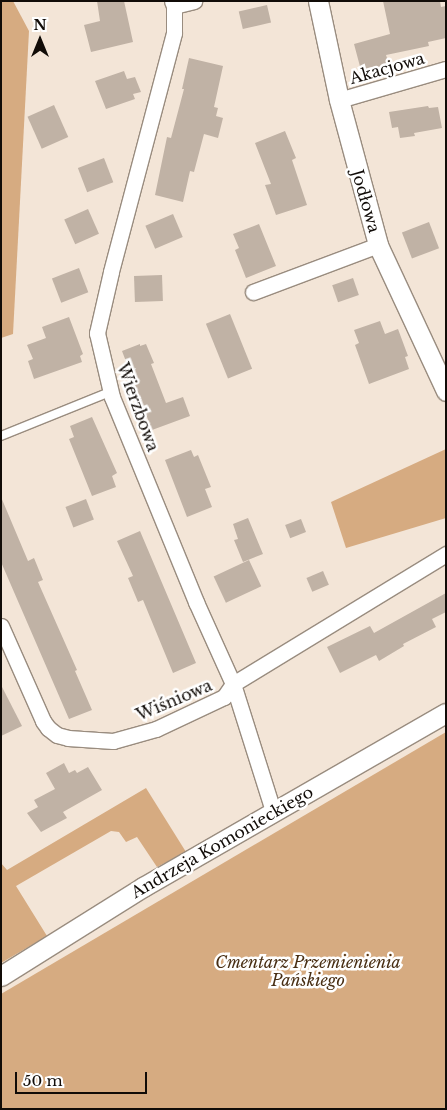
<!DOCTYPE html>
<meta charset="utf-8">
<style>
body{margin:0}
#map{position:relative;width:447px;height:1110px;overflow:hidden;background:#f3e5d7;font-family:"Libre Baskerville",serif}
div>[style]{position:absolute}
.green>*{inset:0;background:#d6ab81}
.building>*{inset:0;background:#c0b2a5;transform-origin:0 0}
.roads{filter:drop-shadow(1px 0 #998c7f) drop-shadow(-1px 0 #998c7f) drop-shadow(0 1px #998c7f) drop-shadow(0 -1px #998c7f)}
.service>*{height:8px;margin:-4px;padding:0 4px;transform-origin:4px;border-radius:4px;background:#fff}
.minor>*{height:15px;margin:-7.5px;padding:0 7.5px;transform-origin:7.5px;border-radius:7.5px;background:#fff}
.tertiary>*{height:19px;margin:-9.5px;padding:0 9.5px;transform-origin:9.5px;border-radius:9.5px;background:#fff}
span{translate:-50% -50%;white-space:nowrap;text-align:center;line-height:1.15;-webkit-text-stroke:5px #fff;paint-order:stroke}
.street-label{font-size:16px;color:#110c08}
.park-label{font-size:16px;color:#482e13;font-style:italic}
.frame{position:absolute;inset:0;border:2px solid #110c08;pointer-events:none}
.north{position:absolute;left:15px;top:15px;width:50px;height:50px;-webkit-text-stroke:4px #fff;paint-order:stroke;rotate:0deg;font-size:14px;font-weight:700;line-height:20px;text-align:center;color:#110c08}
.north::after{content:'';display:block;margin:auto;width:18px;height:22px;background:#110c08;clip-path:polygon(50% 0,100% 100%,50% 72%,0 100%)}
.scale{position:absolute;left:15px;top:1072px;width:132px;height:22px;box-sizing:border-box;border:2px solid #110c08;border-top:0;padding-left:6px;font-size:15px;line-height:18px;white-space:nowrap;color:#110c08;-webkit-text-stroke:4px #fff;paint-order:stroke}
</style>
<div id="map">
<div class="green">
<i style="clip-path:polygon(1px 1px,13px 1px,29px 31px,13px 334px,1px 338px)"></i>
<i style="clip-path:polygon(446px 449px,446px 518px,346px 548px,331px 502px)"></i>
<i style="clip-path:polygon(446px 732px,446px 1109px,1px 1109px,1px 994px)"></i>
<i style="clip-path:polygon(146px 788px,186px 852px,157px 867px,137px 837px,126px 842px,119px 832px,111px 831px,16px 886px,47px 936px,1px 963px,1px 863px,7px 870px)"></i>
</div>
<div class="building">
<i style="clip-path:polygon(97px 1px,124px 1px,133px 42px,91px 52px,84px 25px,100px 21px)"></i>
<i style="clip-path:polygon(383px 1px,440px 1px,441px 7px,446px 6px,446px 38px,428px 42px,429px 46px,386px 55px,390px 67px,362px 74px,354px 44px,390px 34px)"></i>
<i style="left:267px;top:5px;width:18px;height:29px;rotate:77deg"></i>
<i style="clip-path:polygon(189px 58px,223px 66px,214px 107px,218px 108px,216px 116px,223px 118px,218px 138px,204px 134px,194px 172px,190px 171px,183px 202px,155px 195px,167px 137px,171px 138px,184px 89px,182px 89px)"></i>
<i style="clip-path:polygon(124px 71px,127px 79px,135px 77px,141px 92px,133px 94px,135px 99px,106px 109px,95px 81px)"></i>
<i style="left:54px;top:105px;width:35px;height:29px;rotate:66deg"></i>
<i style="clip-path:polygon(428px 106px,429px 108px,438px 107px,442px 128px,414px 133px,415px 136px,400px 138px,398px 127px,392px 128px,389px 112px)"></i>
<i style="clip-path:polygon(285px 131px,296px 158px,292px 160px,307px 205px,276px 215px,265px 185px,271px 184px,255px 143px)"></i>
<i style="left:104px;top:158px;width:26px;height:28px;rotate:69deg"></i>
<i style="left:88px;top:209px;width:27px;height:26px;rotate:66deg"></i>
<i style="left:173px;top:214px;width:25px;height:30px;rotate:67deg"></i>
<i style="left:429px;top:222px;width:28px;height:29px;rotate:69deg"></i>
<i style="clip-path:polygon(259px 224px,276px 266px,246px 278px,235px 250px,239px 248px,233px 234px)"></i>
<i style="left:79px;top:268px;width:26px;height:29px;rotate:69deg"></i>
<i style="left:162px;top:275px;width:26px;height:28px;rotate:88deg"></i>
<i style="left:353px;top:278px;width:18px;height:22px;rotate:71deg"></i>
<i style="left:230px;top:314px;width:59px;height:26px;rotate:68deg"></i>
<i style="clip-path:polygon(69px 317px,83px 354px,80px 356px,82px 362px,34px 379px,28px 361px,33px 359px,27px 345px,46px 338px,42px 327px)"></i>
<i style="clip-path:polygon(380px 321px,385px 334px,398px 329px,408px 356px,405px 357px,409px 369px,369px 384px,355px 345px,359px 343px,354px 330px)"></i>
<i style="clip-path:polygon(140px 344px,140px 346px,146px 344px,154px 363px,151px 364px,166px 403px,183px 397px,190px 416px,152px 430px,122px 351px)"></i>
<i style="clip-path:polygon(92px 417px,117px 473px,112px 476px,116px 487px,92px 496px,69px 439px,74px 437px,70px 426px)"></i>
<i style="clip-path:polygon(191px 450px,194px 457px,198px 455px,211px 487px,205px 489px,212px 507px,187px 517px,165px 460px)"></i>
<i style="clip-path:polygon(1px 497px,28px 561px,34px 558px,43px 580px,38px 582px,77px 670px,75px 671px,92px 710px,69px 719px,1px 562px)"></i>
<i style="left:86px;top:499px;width:22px;height:22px;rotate:69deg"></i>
<i style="clip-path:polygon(248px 518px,263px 554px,243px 562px,234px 540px,238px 539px,233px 524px)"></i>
<i style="left:301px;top:519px;width:14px;height:17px;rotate:69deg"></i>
<i style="clip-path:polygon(140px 531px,196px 663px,173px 673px,143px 600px,138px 602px,128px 578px,133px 576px,117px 541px)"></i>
<i style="left:249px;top:560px;width:29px;height:39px;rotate:65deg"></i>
<i style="left:323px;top:571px;width:15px;height:18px;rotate:67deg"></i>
<i style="clip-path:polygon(446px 593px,446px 612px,432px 619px,436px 627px,403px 644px,404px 646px,379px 661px,376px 655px,340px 673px,327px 647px,370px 626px,374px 633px)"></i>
<i style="clip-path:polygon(1px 685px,22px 726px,1px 736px)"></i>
<i style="clip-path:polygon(64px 763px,69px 773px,75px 770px,77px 773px,88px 767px,102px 790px,63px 812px,67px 818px,41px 832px,27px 813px,38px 807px,34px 800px,55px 789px,46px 773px)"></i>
</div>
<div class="roads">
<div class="service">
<i style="left:1px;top:436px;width:118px;rotate:-22deg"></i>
</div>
<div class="minor">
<i style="left:172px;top:1px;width:5px;rotate:68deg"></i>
<i style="left:174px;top:6px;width:27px;rotate:90deg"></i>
<i style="left:174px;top:33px;width:247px;rotate:104.8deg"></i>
<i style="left:111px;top:272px;width:63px;rotate:102.9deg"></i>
<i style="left:97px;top:333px;width:66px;rotate:76.8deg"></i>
<i style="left:112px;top:397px;width:222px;rotate:67.7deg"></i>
<i style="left:196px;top:602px;width:90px;rotate:65.7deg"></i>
<i style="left:233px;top:684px;width:133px;rotate:72.5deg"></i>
<i style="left:174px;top:6px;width:21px;rotate:-14deg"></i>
<i style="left:339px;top:100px;width:111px;rotate:-16.2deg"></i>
<i style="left:253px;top:292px;width:134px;rotate:-20.6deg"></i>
<i style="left:1px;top:626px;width:104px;rotate:66.1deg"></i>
<i style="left:43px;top:721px;width:9px;rotate:54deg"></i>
<i style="left:48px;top:728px;width:11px;rotate:38deg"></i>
<i style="left:57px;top:735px;width:11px;rotate:15deg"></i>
<i style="left:68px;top:738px;width:45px;rotate:3.8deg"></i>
<i style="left:113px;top:741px;width:45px;rotate:-15.6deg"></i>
<i style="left:156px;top:729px;width:75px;rotate:-25.2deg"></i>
<i style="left:224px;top:697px;width:16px;rotate:-55deg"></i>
<i style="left:233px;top:684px;width:250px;rotate:-31.4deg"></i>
</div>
<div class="tertiary">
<i style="left:318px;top:1px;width:101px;rotate:78deg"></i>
<i style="left:339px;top:100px;width:150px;rotate:74.9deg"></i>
<i style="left:378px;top:245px;width:161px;rotate:65deg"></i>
<i style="left:1px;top:976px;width:168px;rotate:-32.1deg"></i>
<i style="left:143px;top:887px;width:349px;rotate:-29.9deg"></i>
</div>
</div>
<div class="street-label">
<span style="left:387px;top:68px;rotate:-16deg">Akacjowa</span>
<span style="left:366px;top:201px;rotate:74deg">Jodłowa</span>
<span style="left:138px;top:407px;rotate:70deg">Wierzbowa</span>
<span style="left:174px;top:700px;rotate:-23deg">Wiśniowa</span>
<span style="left:222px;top:842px;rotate:-30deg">Andrzeja Komonieckiego</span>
</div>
<div class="park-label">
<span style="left:308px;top:971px">Cmentarz Przemienienia<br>Pańskiego</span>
</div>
<div class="frame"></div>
<div class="north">N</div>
<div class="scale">50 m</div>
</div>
